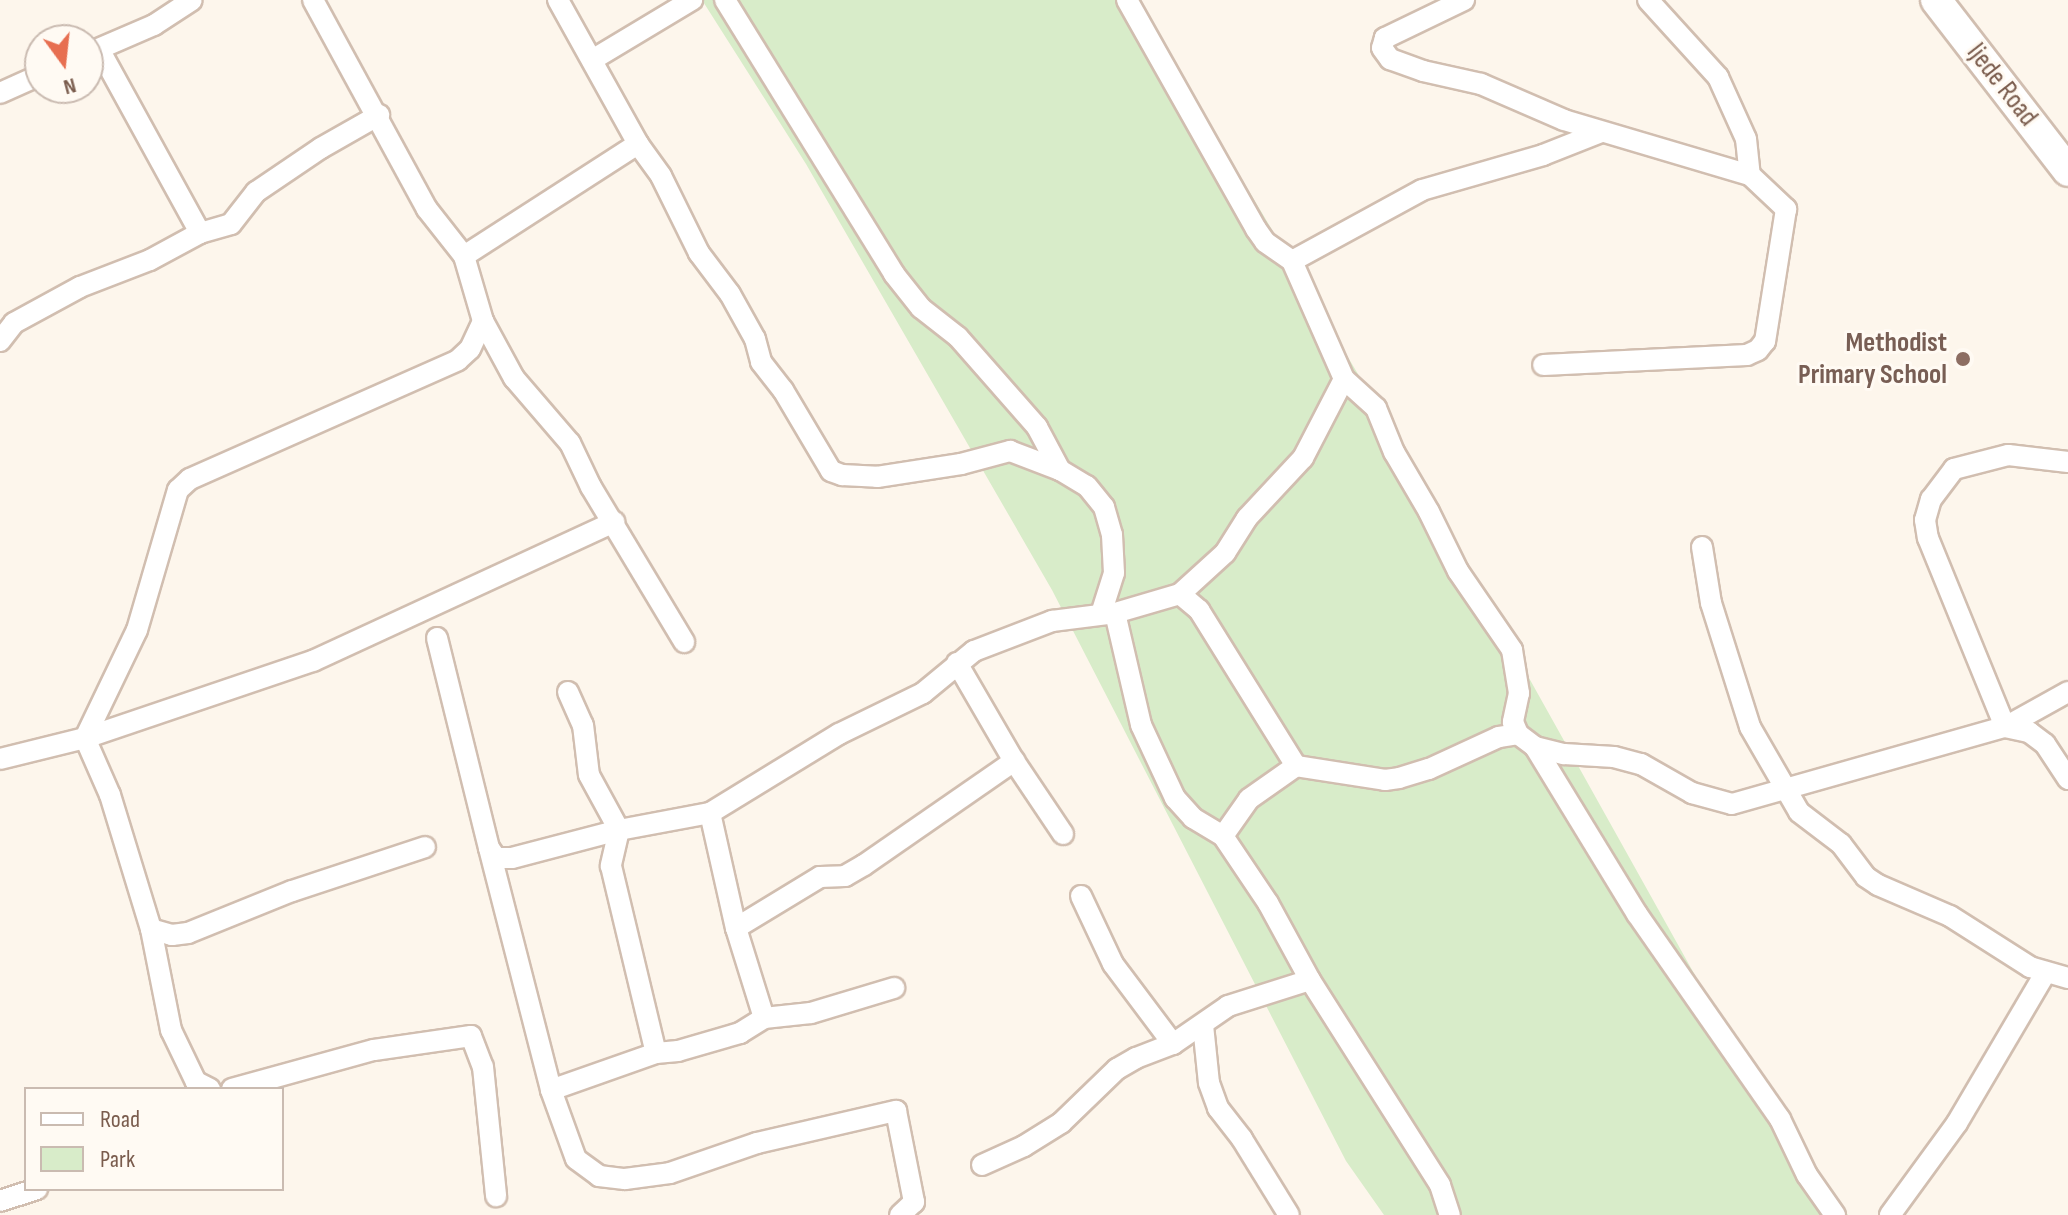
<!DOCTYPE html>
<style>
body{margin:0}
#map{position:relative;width:2068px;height:1215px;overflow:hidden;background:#fdf6ec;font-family:"Sofia Sans Condensed",sans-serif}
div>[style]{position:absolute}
.green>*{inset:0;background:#d8ecc9}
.roads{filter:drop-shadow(2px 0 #d1beb0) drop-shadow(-2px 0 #d1beb0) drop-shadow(0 2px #d1beb0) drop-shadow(0 -2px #d1beb0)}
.street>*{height:20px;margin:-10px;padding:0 10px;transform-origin:10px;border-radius:10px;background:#fff}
.secondary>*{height:30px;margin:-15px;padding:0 15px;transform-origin:15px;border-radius:15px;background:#fff}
.dots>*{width:22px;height:22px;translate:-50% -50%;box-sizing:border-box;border:4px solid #fffaf3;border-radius:50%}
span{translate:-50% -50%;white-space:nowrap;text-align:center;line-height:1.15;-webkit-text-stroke:6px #fffaf3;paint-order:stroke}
.street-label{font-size:28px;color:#7a5c4d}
.education-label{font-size:28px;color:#785e54;font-weight:700}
.right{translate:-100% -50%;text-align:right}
.legend{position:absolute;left:24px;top:1087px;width:260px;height:104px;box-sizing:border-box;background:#fffaf3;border:2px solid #cabbb1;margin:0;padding:10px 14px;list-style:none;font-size:24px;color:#7a5c4d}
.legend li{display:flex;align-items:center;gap:16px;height:40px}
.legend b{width:40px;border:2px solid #cabbb1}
.north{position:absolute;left:24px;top:24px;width:80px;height:80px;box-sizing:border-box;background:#fffaf3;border:2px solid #cabbb1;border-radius:50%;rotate:165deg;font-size:22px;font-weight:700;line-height:32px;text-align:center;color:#7a5c4d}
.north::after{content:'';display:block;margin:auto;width:28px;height:36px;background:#e76f51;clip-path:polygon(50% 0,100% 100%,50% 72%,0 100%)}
</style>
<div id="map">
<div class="green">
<i style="clip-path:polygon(702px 0,1135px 0,1380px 411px,1720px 1020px,1848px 1215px,1384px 1215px,1346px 1161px,1052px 590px,806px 164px)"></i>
</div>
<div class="roads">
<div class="street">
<i style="left:313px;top:0;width:238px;rotate:61.4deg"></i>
<i style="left:427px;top:209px;width:60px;rotate:51.8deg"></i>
<i style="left:464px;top:256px;width:68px;rotate:73.7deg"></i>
<i style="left:483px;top:321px;width:65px;rotate:61.5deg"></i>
<i style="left:514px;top:378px;width:86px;rotate:49.3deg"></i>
<i style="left:570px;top:443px;width:49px;rotate:64.5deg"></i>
<i style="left:591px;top:487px;width:181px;rotate:59deg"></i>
<i style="left:558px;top:0;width:165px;rotate:60.9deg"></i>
<i style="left:638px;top:144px;width:39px;rotate:54deg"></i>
<i style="left:661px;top:176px;width:86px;rotate:63.7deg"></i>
<i style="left:699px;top:253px;width:51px;rotate:52.9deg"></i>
<i style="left:730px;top:294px;width:51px;rotate:60.9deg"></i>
<i style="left:755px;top:339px;width:24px;rotate:75deg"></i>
<i style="left:761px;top:362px;width:36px;rotate:52deg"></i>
<i style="left:783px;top:390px;width:94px;rotate:59.3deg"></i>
<i style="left:831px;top:471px;width:12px;rotate:20deg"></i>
<i style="left:842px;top:475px;width:35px;rotate:3deg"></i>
<i style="left:877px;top:477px;width:85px;rotate:-8.8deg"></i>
<i style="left:961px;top:464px;width:51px;rotate:-14.9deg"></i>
<i style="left:1010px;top:451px;width:53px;rotate:20.8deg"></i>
<i style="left:725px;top:0;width:322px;rotate:58.3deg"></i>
<i style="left:894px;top:274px;width:43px;rotate:51.5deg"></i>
<i style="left:921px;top:308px;width:47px;rotate:38.1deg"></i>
<i style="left:958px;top:337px;width:120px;rotate:48.7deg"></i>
<i style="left:1037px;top:427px;width:49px;rotate:61.9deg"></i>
<i style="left:1060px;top:470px;width:31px;rotate:31deg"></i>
<i style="left:1087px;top:486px;width:27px;rotate:51deg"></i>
<i style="left:1104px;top:507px;width:29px;rotate:74deg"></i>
<i style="left:1112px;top:535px;width:38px;rotate:87deg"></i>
<i style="left:1114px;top:573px;width:43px;rotate:107.6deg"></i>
<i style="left:1127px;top:0;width:263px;rotate:60.6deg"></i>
<i style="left:1256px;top:229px;width:16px;rotate:55deg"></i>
<i style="left:1265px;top:242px;width:33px;rotate:35deg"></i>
<i style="left:1292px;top:261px;width:129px;rotate:66.2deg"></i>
<i style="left:1344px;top:379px;width:43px;rotate:42.2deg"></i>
<i style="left:1376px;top:408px;width:48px;rotate:67.8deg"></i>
<i style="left:1394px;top:452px;width:69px;rotate:59.7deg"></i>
<i style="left:1429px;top:512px;width:66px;rotate:63.8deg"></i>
<i style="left:1458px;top:571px;width:96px;rotate:55.6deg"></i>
<i style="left:1512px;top:650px;width:44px;rotate:80.8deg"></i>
<i style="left:1519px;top:693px;width:30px;rotate:102deg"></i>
<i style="left:1513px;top:722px;width:13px;rotate:67deg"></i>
<i style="left:1518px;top:734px;width:21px;rotate:37deg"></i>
<i style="left:1535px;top:747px;width:30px;rotate:14deg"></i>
<i style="left:1564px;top:754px;width:50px;rotate:3.4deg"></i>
<i style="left:1614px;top:757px;width:28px;rotate:15deg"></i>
<i style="left:1641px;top:764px;width:59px;rotate:29.6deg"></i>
<i style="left:1692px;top:793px;width:41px;rotate:15.4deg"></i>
<i style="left:1732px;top:804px;width:284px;rotate:-15.8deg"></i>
<i style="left:2005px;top:727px;width:72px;rotate:-29.1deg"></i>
<i style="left:1464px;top:0;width:88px;rotate:154.3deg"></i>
<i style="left:1385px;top:38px;width:10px;rotate:107deg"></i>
<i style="left:1382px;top:48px;width:14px;rotate:54deg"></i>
<i style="left:1390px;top:59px;width:35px;rotate:20deg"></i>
<i style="left:1423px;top:71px;width:59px;rotate:12.6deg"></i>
<i style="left:1481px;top:84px;width:90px;rotate:23.4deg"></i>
<i style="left:1564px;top:120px;width:194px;rotate:16.5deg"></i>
<i style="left:1750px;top:175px;width:50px;rotate:43.4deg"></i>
<i style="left:1786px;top:209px;width:134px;rotate:99deg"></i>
<i style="left:1765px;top:341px;width:11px;rotate:128deg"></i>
<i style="left:1758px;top:350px;width:12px;rotate:156deg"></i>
<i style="left:1747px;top:355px;width:204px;rotate:177.2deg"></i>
<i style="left:1648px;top:0;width:104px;rotate:47.7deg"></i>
<i style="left:1718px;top:77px;width:68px;rotate:65.7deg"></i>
<i style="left:1746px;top:139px;width:36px;rotate:84deg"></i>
<i style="left:99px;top:49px;width:210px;rotate:61.2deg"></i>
<i style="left:89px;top:53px;width:71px;rotate:-23.3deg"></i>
<i style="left:154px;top:25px;width:45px;rotate:-33.3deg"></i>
<i style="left:592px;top:60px;width:117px;rotate:-31deg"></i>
<i style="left:0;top:93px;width:44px;rotate:-24.2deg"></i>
<i style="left:464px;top:256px;width:207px;rotate:-32.8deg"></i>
<i style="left:1292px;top:261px;width:148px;rotate:-28.6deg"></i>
<i style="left:1422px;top:190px;width:126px;rotate:-16.1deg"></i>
<i style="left:1543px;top:155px;width:62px;rotate:-21.6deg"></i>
<i style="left:0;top:341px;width:23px;rotate:-52deg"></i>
<i style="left:14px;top:323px;width:75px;rotate:-28.6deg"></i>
<i style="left:80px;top:287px;width:75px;rotate:-21.1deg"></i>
<i style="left:150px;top:260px;width:57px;rotate:-28.4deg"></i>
<i style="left:200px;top:233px;width:32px;rotate:-16deg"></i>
<i style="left:231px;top:224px;width:41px;rotate:-52deg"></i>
<i style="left:256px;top:192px;width:78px;rotate:-34.1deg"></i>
<i style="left:321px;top:148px;width:67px;rotate:-29.6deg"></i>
<i style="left:2068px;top:462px;width:60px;rotate:-173.3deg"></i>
<i style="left:2008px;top:455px;width:56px;rotate:165.5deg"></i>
<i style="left:1954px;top:469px;width:38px;rotate:127deg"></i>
<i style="left:1931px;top:499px;width:22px;rotate:106deg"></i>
<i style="left:1925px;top:520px;width:18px;rotate:81deg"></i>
<i style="left:1928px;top:538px;width:204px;rotate:67.8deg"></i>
<i style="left:2005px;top:727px;width:25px;rotate:12deg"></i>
<i style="left:2029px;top:732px;width:20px;rotate:37deg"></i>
<i style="left:2045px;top:744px;width:42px;rotate:56.7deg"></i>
<i style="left:1702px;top:547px;width:57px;rotate:80.9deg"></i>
<i style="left:1711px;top:603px;width:130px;rotate:72.5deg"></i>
<i style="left:1750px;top:727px;width:98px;rotate:60deg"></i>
<i style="left:1799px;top:812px;width:53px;rotate:37.3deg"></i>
<i style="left:1841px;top:844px;width:41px;rotate:52.9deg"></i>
<i style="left:1866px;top:877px;width:14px;rotate:34deg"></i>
<i style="left:1878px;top:885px;width:78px;rotate:23.3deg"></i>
<i style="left:1950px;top:916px;width:95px;rotate:32.5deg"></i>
<i style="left:2030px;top:967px;width:40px;rotate:16deg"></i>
<i style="left:1180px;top:594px;width:25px;rotate:40deg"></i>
<i style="left:1199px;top:610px;width:184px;rotate:58.1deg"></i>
<i style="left:1115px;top:613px;width:115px;rotate:76.9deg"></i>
<i style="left:1141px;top:725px;width:81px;rotate:65deg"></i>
<i style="left:1175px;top:798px;width:27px;rotate:48deg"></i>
<i style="left:1193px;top:818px;width:35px;rotate:31deg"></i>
<i style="left:1223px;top:836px;width:81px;rotate:56.1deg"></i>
<i style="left:1268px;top:903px;width:88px;rotate:61.4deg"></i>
<i style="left:1310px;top:980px;width:243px;rotate:57.6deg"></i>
<i style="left:1440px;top:1185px;width:32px;rotate:72deg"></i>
<i style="left:437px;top:638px;width:216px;rotate:76.1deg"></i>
<i style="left:489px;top:848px;width:12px;rotate:55deg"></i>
<i style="left:496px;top:858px;width:16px"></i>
<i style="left:512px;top:858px;width:111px;rotate:-14.7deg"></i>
<i style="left:619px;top:830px;width:93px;rotate:-10.6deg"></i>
<i style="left:710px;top:813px;width:151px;rotate:-31.5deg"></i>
<i style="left:839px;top:734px;width:93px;rotate:-26deg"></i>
<i style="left:923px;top:693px;width:66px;rotate:-39.5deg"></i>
<i style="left:974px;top:651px;width:84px;rotate:-21deg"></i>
<i style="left:1052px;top:621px;width:64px;rotate:-7.2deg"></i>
<i style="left:1115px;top:613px;width:68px;rotate:-16.3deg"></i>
<i style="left:1180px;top:594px;width:61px;rotate:-42.3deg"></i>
<i style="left:1225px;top:553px;width:41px;rotate:-57.8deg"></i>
<i style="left:1247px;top:518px;width:82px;rotate:-47deg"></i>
<i style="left:1303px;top:458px;width:89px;rotate:-62.6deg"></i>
<i style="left:957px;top:663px;width:113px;rotate:59.8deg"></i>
<i style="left:1014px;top:761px;width:88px;rotate:56.1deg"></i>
<i style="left:568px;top:692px;width:36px;rotate:66deg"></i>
<i style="left:583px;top:725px;width:50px;rotate:83.2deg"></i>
<i style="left:589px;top:775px;width:63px;rotate:61.4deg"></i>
<i style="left:619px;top:830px;width:37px;rotate:103deg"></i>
<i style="left:611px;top:866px;width:192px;rotate:76.5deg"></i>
<i style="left:1535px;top:747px;width:196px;rotate:58.6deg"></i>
<i style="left:1637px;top:914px;width:250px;rotate:55.1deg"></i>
<i style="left:1780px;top:1119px;width:62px;rotate:64.3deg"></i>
<i style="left:1807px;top:1175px;width:49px;rotate:55deg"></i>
<i style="left:0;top:759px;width:88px;rotate:-13.9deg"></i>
<i style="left:85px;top:738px;width:241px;rotate:-18.7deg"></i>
<i style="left:313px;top:661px;width:332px;rotate:-24.8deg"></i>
<i style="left:710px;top:813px;width:118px;rotate:77.3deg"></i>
<i style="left:736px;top:928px;width:94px;rotate:72.7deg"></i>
<i style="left:1223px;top:836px;width:45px;rotate:-54.9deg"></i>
<i style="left:1249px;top:799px;width:57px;rotate:-35.1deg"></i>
<i style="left:1296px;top:766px;width:90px;rotate:8.9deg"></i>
<i style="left:1385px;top:780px;width:14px;rotate:-8deg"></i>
<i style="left:1399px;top:778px;width:31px;rotate:-17deg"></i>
<i style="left:1429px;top:769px;width:77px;rotate:-24.6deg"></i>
<i style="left:1499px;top:737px;width:19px;rotate:-9deg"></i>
<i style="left:489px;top:848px;width:250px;rotate:75.6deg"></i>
<i style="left:551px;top:1090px;width:73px;rotate:70.1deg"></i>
<i style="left:576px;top:1159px;width:29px;rotate:36deg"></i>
<i style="left:599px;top:1176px;width:26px;rotate:7deg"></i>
<i style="left:625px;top:1179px;width:45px;rotate:-7.6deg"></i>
<i style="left:670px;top:1173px;width:92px;rotate:-19deg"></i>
<i style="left:757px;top:1143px;width:143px;rotate:-13deg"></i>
<i style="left:896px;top:1111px;width:93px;rotate:78.8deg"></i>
<i style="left:914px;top:1202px;width:19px;rotate:137deg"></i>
<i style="left:1081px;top:896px;width:75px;rotate:64.8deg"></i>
<i style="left:1113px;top:964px;width:100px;rotate:53.1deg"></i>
<i style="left:736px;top:928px;width:98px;rotate:-31.3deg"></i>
<i style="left:820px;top:877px;width:25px;rotate:-2deg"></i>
<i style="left:845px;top:876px;width:22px;rotate:-30deg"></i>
<i style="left:864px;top:865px;width:183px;rotate:-34.7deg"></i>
<i style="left:151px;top:929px;width:22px;rotate:16deg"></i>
<i style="left:172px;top:935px;width:16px;rotate:-7deg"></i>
<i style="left:188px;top:933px;width:112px;rotate:-22deg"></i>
<i style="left:292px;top:891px;width:140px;rotate:-18.3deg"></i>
<i style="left:1203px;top:1025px;width:58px;rotate:84.1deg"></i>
<i style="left:1209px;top:1083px;width:27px;rotate:70deg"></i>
<i style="left:1218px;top:1108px;width:39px;rotate:52deg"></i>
<i style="left:1242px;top:1139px;width:89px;rotate:58.3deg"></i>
<i style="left:210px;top:1089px;width:16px;rotate:-153deg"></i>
<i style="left:196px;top:1082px;width:58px;rotate:-115.7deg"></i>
<i style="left:171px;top:1030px;width:103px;rotate:-101.2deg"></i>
<i style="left:151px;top:929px;width:140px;rotate:-107deg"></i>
<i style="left:110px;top:795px;width:62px;rotate:-113.7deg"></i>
<i style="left:85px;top:738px;width:120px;rotate:-64.3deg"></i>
<i style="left:137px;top:630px;width:146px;rotate:-73.7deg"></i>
<i style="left:178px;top:490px;width:16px;rotate:-43deg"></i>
<i style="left:190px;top:479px;width:293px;rotate:-23.9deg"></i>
<i style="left:458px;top:360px;width:16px;rotate:-43deg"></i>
<i style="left:470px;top:349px;width:31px;rotate:-65deg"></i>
<i style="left:232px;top:1089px;width:147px;rotate:-15.4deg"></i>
<i style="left:374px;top:1050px;width:98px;rotate:-8.2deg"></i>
<i style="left:471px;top:1036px;width:33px;rotate:69deg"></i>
<i style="left:483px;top:1067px;width:130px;rotate:84.2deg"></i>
<i style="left:551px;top:1090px;width:111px;rotate:-19.4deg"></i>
<i style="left:656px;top:1053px;width:22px;rotate:-5deg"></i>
<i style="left:678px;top:1051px;width:65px;rotate:-16.2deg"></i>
<i style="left:740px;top:1033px;width:28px;rotate:-32deg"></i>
<i style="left:764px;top:1018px;width:47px;rotate:-6.1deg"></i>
<i style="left:811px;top:1013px;width:87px;rotate:-16.8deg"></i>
<i style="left:982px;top:1165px;width:46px;rotate:-24.3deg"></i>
<i style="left:1024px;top:1146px;width:44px;rotate:-31.9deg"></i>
<i style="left:1061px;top:1123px;width:78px;rotate:-44deg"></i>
<i style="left:1117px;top:1069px;width:22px;rotate:-30deg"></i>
<i style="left:1136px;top:1058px;width:40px;rotate:-21deg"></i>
<i style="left:1173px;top:1044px;width:67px;rotate:-34.6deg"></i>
<i style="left:1228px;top:1006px;width:86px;rotate:-17.6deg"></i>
<i style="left:0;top:1201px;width:39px;rotate:-18deg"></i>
<i style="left:1890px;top:1215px;width:114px;rotate:-53.9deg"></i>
<i style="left:1957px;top:1123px;width:175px;rotate:-59.5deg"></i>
</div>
<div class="secondary">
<i style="left:1936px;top:0;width:216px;rotate:52.3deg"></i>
</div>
</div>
<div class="dots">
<i style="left:1963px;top:359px;background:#8d6e63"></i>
</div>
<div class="street-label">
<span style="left:2002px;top:85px;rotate:52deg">Ijede Road</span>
</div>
<div class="education-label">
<span class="right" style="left:1947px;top:359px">Methodist<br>Primary School</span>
</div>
<ul class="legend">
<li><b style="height:10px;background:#fff"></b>Road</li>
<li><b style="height:22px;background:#d8ecc9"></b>Park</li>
</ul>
<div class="north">N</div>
</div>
